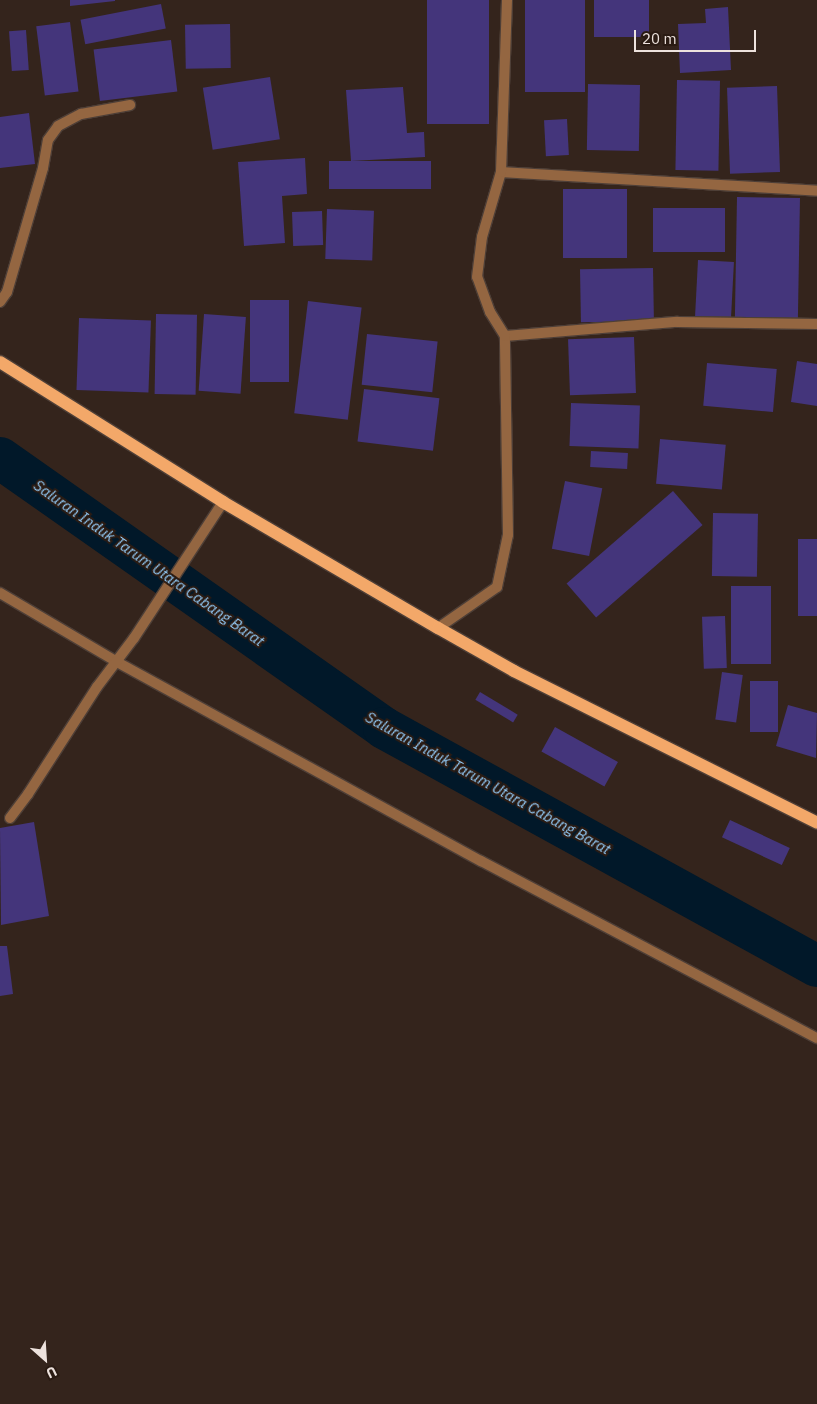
<!DOCTYPE html>
<style>
body{margin:0}
#map{position:relative;width:817px;height:1404px;overflow:hidden;background:#34241c;font-family:"IBM Plex Sans",sans-serif}
div>[style]{position:absolute}
.canal>*{height:42px;margin:-21px;padding:0 21px;transform-origin:21px;border-radius:21px;background:#011829}
.building>*{inset:0;background:#44357b;transform-origin:0 0}
.roads{filter:drop-shadow(1px 0 #4e3f37) drop-shadow(-1px 0 #4e3f37) drop-shadow(0 1px #4e3f37) drop-shadow(0 -1px #4e3f37)}
.street>*{height:10px;margin:-5px;padding:0 5px;transform-origin:5px;border-radius:5px;background:#946641}
.primary>*{height:12px;margin:-6px;padding:0 6px;transform-origin:6px;border-radius:6px;background:#f3a869}
span{translate:-50% -50%;white-space:nowrap;text-align:center;line-height:1.15;-webkit-text-stroke:4px #2a1b13;paint-order:stroke}
.water-label{font-size:15px;color:#94cdfa;font-style:italic}
.north{position:absolute;left:20px;top:1334px;width:50px;height:50px;-webkit-text-stroke:4px #2a1b13;paint-order:stroke;rotate:154deg;font-size:14px;font-weight:700;line-height:20px;text-align:center;color:#ede2dd}
.north::after{content:'';display:block;margin:auto;width:18px;height:22px;background:#ede2dd;clip-path:polygon(50% 0,100% 100%,50% 72%,0 100%)}
.scale{position:absolute;left:634px;top:30px;width:122px;height:22px;box-sizing:border-box;border:2px solid #ede2dd;border-top:0;padding-left:6px;font-size:15px;line-height:18px;white-space:nowrap;color:#ede2dd;-webkit-text-stroke:4px #2a1b13;paint-order:stroke}
</style>
<div id="map">
<div class="canal">
<i style="left:0;top:458px;width:469px;rotate:35.1deg"></i>
<i style="left:384px;top:728px;width:494px;rotate:28.8deg"></i>
</div>
<div class="building">
<i style="clip-path:polygon(70px 0,115px 0,115px 1px,70px 6px)"></i>
<i style="left:427px;top:0;width:62px;height:124px"></i>
<i style="left:525px;top:0;width:60px;height:92px"></i>
<i style="left:594px;top:0;width:55px;height:37px"></i>
<i style="left:161px;top:4px;width:25px;height:82px;rotate:79deg"></i>
<i style="clip-path:polygon(728px 7px,731px 70px,680px 73px,678px 24px,706px 23px,705px 9px)"></i>
<i style="left:70px;top:22px;width:70px;height:34px;rotate:83deg"></i>
<i style="left:230px;top:24px;width:44px;height:45px;rotate:89deg"></i>
<i style="left:26px;top:30px;width:40px;height:17px;rotate:86deg"></i>
<i style="left:171px;top:40px;width:52px;height:78px;rotate:83deg"></i>
<i style="left:270px;top:77px;width:63px;height:68px;rotate:81deg"></i>
<i style="left:677px;top:80px;width:43px;height:90px;rotate:1deg"></i>
<i style="left:588px;top:84px;width:52px;height:66px;rotate:1deg"></i>
<i style="left:777px;top:86px;width:86px;height:50px;rotate:88deg"></i>
<i style="clip-path:polygon(403px 87px,407px 133px,424px 132px,425px 157px,351px 161px,346px 90px)"></i>
<i style="clip-path:polygon(29px 113px,35px 164px,0 168px,0 117px)"></i>
<i style="left:567px;top:119px;width:36px;height:23px;rotate:87deg"></i>
<i style="clip-path:polygon(305px 158px,307px 194px,282px 196px,285px 243px,244px 246px,238px 162px)"></i>
<i style="left:431px;top:161px;width:28px;height:102px;rotate:90deg"></i>
<i style="left:627px;top:189px;width:69px;height:64px;rotate:90deg"></i>
<i style="left:737px;top:197px;width:63px;height:124px;rotate:1deg"></i>
<i style="left:653px;top:208px;width:72px;height:44px"></i>
<i style="left:327px;top:209px;width:47px;height:50px;rotate:2deg"></i>
<i style="left:322px;top:211px;width:34px;height:30px;rotate:88deg"></i>
<i style="left:698px;top:260px;width:36px;height:61px;rotate:3deg"></i>
<i style="left:653px;top:268px;width:53px;height:73px;rotate:89deg"></i>
<i style="left:250px;top:300px;width:39px;height:82px"></i>
<i style="left:308px;top:301px;width:54px;height:113px;rotate:7deg"></i>
<i style="left:156px;top:314px;width:41px;height:80px;rotate:1deg"></i>
<i style="left:204px;top:314px;width:42px;height:77px;rotate:4deg"></i>
<i style="left:79px;top:318px;width:72px;height:72px;rotate:2deg"></i>
<i style="left:367px;top:334px;width:71px;height:51px;rotate:6deg"></i>
<i style="left:634px;top:337px;width:56px;height:66px;rotate:88deg"></i>
<i style="clip-path:polygon(797px 361px,817px 364px,817px 406px,791px 402px)"></i>
<i style="left:707px;top:363px;width:70px;height:43px;rotate:5deg"></i>
<i style="left:364px;top:389px;width:76px;height:53px;rotate:7deg"></i>
<i style="left:571px;top:403px;width:69px;height:43px;rotate:2deg"></i>
<i style="left:660px;top:439px;width:66px;height:45px;rotate:5deg"></i>
<i style="left:591px;top:451px;width:37px;height:16px;rotate:3deg"></i>
<i style="left:565px;top:481px;width:38px;height:69px;rotate:11deg"></i>
<i style="left:673px;top:491px;width:45px;height:141px;rotate:49deg"></i>
<i style="left:713px;top:513px;width:45px;height:63px;rotate:1deg"></i>
<i style="left:798px;top:539px;width:19px;height:77px"></i>
<i style="left:731px;top:586px;width:40px;height:78px"></i>
<i style="left:725px;top:616px;width:52px;height:23px;rotate:88deg"></i>
<i style="left:722px;top:672px;width:21px;height:48px;rotate:8deg"></i>
<i style="left:750px;top:681px;width:28px;height:51px"></i>
<i style="left:480px;top:692px;width:44px;height:9px;rotate:31deg"></i>
<i style="clip-path:polygon(788px 705px,817px 713px,816px 758px,776px 746px)"></i>
<i style="left:555px;top:727px;width:72px;height:28px;rotate:29deg"></i>
<i style="left:730px;top:820px;width:66px;height:19px;rotate:25deg"></i>
<i style="clip-path:polygon(34px 822px,49px 916px,1px 925px,0 828px)"></i>
<i style="clip-path:polygon(0 946px,7px 946px,13px 994px,0 996px)"></i>
</div>
<div class="roads">
<div class="street">
<i style="left:501px;top:172px;width:317px;rotate:3.4deg"></i>
<i style="left:0;top:302px;width:12px;rotate:-55deg"></i>
<i style="left:7px;top:292px;width:129px;rotate:-73.8deg"></i>
<i style="left:43px;top:168px;width:28px;rotate:-80deg"></i>
<i style="left:48px;top:140px;width:17px;rotate:-54deg"></i>
<i style="left:58px;top:126px;width:26px;rotate:-28deg"></i>
<i style="left:81px;top:114px;width:50px;rotate:-10.4deg"></i>
<i style="left:505px;top:336px;width:173px;rotate:-4.7deg"></i>
<i style="left:677px;top:322px;width:140px;rotate:0.8deg"></i>
<i style="left:0;top:593px;width:136px;rotate:30.5deg"></i>
<i style="left:117px;top:662px;width:415px;rotate:28.7deg"></i>
<i style="left:481px;top:861px;width:380px;rotate:27.8deg"></i>
<i style="left:438px;top:628px;width:72px;rotate:-34.8deg"></i>
<i style="left:497px;top:587px;width:53px;rotate:-78.1deg"></i>
<i style="left:508px;top:535px;width:199px;rotate:-90.9deg"></i>
<i style="left:505px;top:336px;width:28px;rotate:-122deg"></i>
<i style="left:490px;top:312px;width:37px;rotate:-110deg"></i>
<i style="left:477px;top:277px;width:40px;rotate:-82.9deg"></i>
<i style="left:482px;top:237px;width:68px;rotate:-73.7deg"></i>
<i style="left:501px;top:172px;width:172px;rotate:-88deg"></i>
<i style="left:10px;top:818px;width:30px;rotate:-53deg"></i>
<i style="left:28px;top:794px;width:127px;rotate:-57.2deg"></i>
<i style="left:97px;top:687px;width:61px;rotate:-52.9deg"></i>
<i style="left:134px;top:638px;width:163px;rotate:-56.8deg"></i>
</div>
<div class="primary">
<i style="left:0;top:362px;width:263px;rotate:32.1deg"></i>
<i style="left:223px;top:502px;width:249px;rotate:30.4deg"></i>
<i style="left:438px;top:628px;width:87px;rotate:29.5deg"></i>
<i style="left:514px;top:671px;width:339px;rotate:26.6deg"></i>
</div>
</div>
<div class="water-label">
<span style="left:149px;top:563px;rotate:35deg">Saluran Induk Tarum Utara Cabang Barat</span>
<span style="left:488px;top:783px;rotate:29deg">Saluran Induk Tarum Utara Cabang Barat</span>
</div>
<div class="north">U</div>
<div class="scale">20 m</div>
</div>
